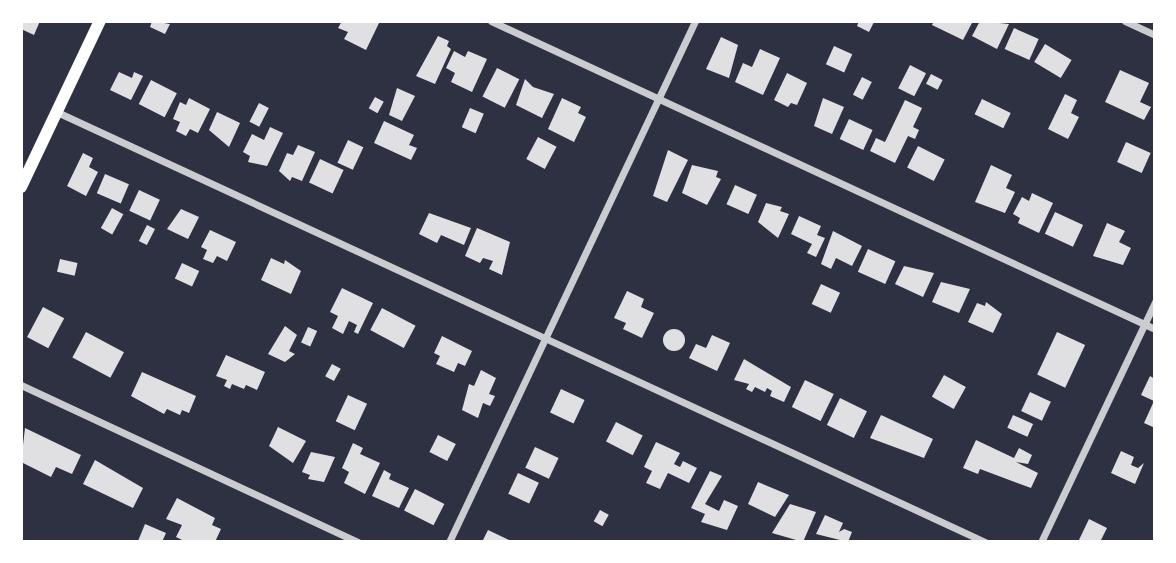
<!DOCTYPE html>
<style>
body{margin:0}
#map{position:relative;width:1176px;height:563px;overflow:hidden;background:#2d3142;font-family:"Open Sans",sans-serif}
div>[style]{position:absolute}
.building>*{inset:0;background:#e0e0e3;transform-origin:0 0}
.round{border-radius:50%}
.minor>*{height:7px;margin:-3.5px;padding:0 3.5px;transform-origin:3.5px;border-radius:3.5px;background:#caccd0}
.secondary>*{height:12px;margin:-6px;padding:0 6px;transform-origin:6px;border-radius:6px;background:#fff}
span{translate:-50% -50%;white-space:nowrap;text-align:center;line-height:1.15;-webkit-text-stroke:5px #fff;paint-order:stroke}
.frame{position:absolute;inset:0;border:23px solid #fff;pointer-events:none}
</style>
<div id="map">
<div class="building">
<i style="clip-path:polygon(21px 21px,40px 21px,34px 35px,21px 29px)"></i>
<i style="clip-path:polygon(152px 21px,170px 24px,165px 34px,150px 27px)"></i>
<i style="clip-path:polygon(342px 21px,380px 21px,366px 50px,344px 39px,348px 32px,338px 28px)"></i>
<i style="clip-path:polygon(859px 21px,874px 22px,869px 32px,857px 26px)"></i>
<i style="clip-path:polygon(934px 21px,973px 21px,963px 40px,932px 25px)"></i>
<i style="clip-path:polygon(980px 21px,1009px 24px,997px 49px,972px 36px)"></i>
<i style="left:1014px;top:28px;width:27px;height:23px;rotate:24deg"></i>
<i style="clip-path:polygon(438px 36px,449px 41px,447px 46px,451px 49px,435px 84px,416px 76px)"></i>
<i style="clip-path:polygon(721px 37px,738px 45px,729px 78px,706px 69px)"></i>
<i style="left:1045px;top:44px;width:31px;height:21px;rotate:31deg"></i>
<i style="left:834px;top:46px;width:20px;height:20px;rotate:24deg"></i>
<i style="clip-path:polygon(760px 49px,780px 58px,763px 95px,735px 82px,743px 63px,752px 67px)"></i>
<i style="clip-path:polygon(454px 51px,465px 57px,468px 51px,487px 59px,472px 92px,451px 82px,455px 73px,446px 68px)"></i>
<i style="left:910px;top:65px;width:18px;height:26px;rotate:27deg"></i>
<i style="left:497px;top:68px;width:25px;height:32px;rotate:27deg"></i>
<i style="clip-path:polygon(1120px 70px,1149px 83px,1140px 102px,1151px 107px,1144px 120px,1105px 102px)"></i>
<i style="clip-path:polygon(119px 72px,132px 78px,134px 72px,143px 76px,131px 100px,110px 90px)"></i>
<i style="clip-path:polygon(787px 73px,807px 83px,797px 105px,791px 103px,788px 107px,774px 100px)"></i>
<i style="left:931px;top:74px;width:13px;height:11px;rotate:27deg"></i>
<i style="left:862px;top:77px;width:11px;height:20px;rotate:27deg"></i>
<i style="clip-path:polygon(525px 79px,533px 87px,554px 94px,542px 118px,516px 105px)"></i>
<i style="left:151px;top:80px;width:29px;height:27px;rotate:27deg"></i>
<i style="clip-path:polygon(397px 88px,415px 96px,402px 121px,389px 115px)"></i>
<i style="clip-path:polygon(1065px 94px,1077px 100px,1071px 113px,1079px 117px,1068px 139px,1048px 129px)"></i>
<i style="left:375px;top:97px;width:10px;height:13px;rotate:29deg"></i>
<i style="clip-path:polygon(189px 98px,210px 109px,198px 133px,190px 129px,186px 136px,176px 131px,180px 122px,173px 119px,180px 102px,186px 105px)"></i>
<i style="clip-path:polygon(562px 98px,581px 107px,578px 113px,586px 117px,574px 142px,548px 129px)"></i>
<i style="clip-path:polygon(823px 98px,844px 107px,832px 134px,814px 126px)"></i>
<i style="left:982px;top:99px;width:32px;height:17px;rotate:26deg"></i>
<i style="clip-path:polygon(905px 100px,922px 108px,913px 127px,919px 130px,915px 139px,908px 136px,895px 163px,870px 151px,876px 138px,885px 142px)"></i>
<i style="left:259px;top:103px;width:11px;height:21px;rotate:27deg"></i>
<i style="left:470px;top:108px;width:15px;height:21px;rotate:23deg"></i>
<i style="clip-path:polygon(217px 112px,240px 123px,229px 147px,209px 130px)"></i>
<i style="left:849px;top:119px;width:26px;height:22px;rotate:25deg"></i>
<i style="clip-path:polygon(384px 121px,414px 135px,409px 145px,417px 148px,411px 160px,374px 143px)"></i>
<i style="clip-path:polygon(270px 127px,283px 133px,267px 166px,248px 162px,250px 156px,243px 152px,252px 134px,264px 140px)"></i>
<i style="left:538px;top:137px;width:21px;height:25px;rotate:28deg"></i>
<i style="left:348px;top:140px;width:17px;height:25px;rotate:25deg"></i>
<i style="left:1126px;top:142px;width:27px;height:22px;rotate:24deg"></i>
<i style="clip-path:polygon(298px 145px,315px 152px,302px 181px,292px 177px,290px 181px,279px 171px,287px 153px,293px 155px)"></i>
<i style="left:918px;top:146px;width:30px;height:24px;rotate:27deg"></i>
<i style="clip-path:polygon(668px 150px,688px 160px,667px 202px,653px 196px)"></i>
<i style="clip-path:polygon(83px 153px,93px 158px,89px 167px,98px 172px,86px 196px,67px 186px)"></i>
<i style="left:320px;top:159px;width:26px;height:26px;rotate:25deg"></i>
<i style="clip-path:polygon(692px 165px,718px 171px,716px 177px,721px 179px,707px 205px,682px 193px)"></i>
<i style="clip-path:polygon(991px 165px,1012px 175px,1006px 188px,1015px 192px,1005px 213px,975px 202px)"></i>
<i style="left:105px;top:174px;width:26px;height:21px;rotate:23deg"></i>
<i style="left:735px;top:185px;width:24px;height:21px;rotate:24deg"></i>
<i style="left:139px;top:190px;width:23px;height:23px;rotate:25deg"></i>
<i style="clip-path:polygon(1032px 193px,1053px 203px,1039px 233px,1018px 223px,1020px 218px,1013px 214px,1022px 197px,1029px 201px)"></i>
<i style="clip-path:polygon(766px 203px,782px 207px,780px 211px,789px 214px,778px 238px,758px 222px)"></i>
<i style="left:112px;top:208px;width:13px;height:23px;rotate:29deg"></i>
<i style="clip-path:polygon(181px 209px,199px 217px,188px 239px,167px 229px)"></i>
<i style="left:1055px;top:212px;width:31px;height:24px;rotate:25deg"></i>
<i style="clip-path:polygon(429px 213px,471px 228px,464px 245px,441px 235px,437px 243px,419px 234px)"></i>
<i style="clip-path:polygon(799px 216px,821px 226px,817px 235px,825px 238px,816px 257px,807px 253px,812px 244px,791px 234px)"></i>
<i style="clip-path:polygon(1107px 223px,1125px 231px,1119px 242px,1131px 248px,1123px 265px,1093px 256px)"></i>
<i style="left:147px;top:225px;width:9px;height:18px;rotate:27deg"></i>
<i style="clip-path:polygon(477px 228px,510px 242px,502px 275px,489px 269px,493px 261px,483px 258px,480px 263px,465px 256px)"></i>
<i style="clip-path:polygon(210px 230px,236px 242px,227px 261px,217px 256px,213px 263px,203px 259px,207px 250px,201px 247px)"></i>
<i style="clip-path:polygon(833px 231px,862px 246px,852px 266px,836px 258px,831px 269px,821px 264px)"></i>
<i style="left:868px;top:249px;width:30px;height:25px;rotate:24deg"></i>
<i style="clip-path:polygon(271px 258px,284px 264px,285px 260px,301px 271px,291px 294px,261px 280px)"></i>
<i style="left:60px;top:259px;width:18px;height:13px;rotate:13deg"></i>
<i style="left:182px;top:263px;width:19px;height:17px;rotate:25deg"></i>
<i style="clip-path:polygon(904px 266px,934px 273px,923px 297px,895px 284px)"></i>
<i style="clip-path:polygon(941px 282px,970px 289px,959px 313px,932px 302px)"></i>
<i style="left:821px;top:284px;width:21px;height:22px;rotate:25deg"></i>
<i style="clip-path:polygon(342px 288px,373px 303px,358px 334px,354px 332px,357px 325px,349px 321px,343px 334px,332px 328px,338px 316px,330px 312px)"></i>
<i style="clip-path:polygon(627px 291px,644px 299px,641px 307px,654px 313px,642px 338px,623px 329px,626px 323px,614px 318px)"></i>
<i style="clip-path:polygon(986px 302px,1002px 314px,993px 333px,968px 322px,977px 303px,985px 306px)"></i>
<i style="left:43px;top:307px;width:24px;height:34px;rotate:28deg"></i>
<i style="left:382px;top:308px;width:38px;height:25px;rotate:28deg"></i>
<i style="clip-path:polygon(285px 326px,297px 335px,289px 351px,295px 354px,285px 362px,268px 354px)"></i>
<i style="left:308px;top:327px;width:10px;height:17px;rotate:24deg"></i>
<i class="round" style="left:663px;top:329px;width:22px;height:22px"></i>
<i style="left:86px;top:332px;width:43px;height:29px;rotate:28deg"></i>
<i style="left:1057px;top:332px;width:31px;height:47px;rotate:25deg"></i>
<i style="clip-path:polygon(712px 335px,730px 343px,717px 371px,689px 358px,696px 344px,706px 348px)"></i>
<i style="clip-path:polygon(442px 336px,472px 351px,465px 366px,458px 363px,454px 372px,436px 364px,440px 356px,434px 353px)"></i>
<i style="clip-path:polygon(226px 355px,265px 372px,257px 390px,246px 385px,244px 389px,232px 384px,230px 389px,224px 386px,227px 380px,216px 376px)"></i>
<i style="clip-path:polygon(744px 359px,791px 387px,784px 402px,770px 396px,772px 391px,767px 388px,765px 392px,755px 387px,752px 392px,746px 389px,749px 384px,734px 380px)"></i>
<i style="left:332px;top:364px;width:10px;height:14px;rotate:29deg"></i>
<i style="clip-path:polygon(481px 370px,496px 378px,489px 394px,495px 396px,490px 406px,483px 403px,478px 418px,462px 410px,469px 384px,474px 386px)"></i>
<i style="clip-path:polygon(142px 372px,196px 396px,189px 413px,182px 410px,180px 415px,167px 409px,164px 414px,131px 396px)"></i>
<i style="left:944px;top:375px;width:25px;height:25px;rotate:29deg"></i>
<i style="clip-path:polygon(1150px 376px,1155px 379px,1155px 428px,1144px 423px,1154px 401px,1141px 395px)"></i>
<i style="left:805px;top:380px;width:32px;height:30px;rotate:26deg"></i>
<i style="left:561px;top:389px;width:26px;height:26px;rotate:25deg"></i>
<i style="left:1030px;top:392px;width:23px;height:21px;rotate:25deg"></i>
<i style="left:348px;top:395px;width:21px;height:29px;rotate:25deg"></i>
<i style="left:840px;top:398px;width:30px;height:30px;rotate:26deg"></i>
<i style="clip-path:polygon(881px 415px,933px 439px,924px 458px,870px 438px)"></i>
<i style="left:1013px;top:415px;width:22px;height:14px;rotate:24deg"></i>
<i style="left:616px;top:422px;width:30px;height:22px;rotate:27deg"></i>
<i style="clip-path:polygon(278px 427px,306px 441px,293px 463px,269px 446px)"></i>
<i style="clip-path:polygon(25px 428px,81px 455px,72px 474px,56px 467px,51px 477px,21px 462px)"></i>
<i style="left:438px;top:435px;width:20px;height:19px;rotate:27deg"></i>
<i style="clip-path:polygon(976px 440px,1014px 458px,1019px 448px,1032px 455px,1028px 464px,1016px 462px,1038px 473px,1031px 488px,980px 469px,978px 474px,963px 468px)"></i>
<i style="clip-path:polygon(656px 442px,680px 453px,674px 464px,680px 467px,683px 461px,697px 468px,689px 483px,668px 473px,660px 489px,646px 483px,652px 471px,644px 467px)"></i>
<i style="clip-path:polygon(353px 443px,363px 448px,360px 454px,380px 463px,365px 494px,344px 483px,349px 472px,342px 468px)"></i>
<i style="left:535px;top:447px;width:26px;height:23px;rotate:25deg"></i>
<i style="clip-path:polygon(1121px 451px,1134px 457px,1131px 465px,1138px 468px,1144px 463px,1135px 484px,1111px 473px)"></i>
<i style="clip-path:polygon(311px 452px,335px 457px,324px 482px,308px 479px,310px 475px,302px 472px)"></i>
<i style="clip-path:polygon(95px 460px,143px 488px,133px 508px,83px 484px)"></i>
<i style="clip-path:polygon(384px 470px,391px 474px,389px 479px,409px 488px,399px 508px,372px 496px)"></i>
<i style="clip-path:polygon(710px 471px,722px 476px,705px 504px,719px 511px,724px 500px,738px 506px,727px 530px,701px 522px,705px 514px,691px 508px)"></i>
<i style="left:518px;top:473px;width:23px;height:23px;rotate:25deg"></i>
<i style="clip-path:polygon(758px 482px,789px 495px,775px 517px,748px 504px)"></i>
<i style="left:415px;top:489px;width:33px;height:24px;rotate:27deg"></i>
<i style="clip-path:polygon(177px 498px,215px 518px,212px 525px,221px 529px,215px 542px,186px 542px,176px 537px,182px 525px,166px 519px)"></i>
<i style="clip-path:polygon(790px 504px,816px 512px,803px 542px,772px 533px)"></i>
<i style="left:600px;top:510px;width:10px;height:13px;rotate:29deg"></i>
<i style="clip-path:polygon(825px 515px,843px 523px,839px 532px,844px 529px,852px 532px,848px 542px,816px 534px)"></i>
<i style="clip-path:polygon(1089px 519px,1107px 528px,1100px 542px,1078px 542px)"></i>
<i style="clip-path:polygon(145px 524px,166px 533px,162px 542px,138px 541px)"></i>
<i style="clip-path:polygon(488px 530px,509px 540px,508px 542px,482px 542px)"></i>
</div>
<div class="minor">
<i style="left:491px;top:21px;width:732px;rotate:24.88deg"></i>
<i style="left:1125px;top:21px;width:33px;rotate:25deg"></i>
<i style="left:57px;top:112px;width:1023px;rotate:24.86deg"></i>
<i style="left:21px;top:385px;width:372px;rotate:25deg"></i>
<i style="left:449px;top:542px;width:576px;rotate:-64.72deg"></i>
<i style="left:1041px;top:542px;width:266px;rotate:-64.6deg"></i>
</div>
<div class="secondary">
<i style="left:21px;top:187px;width:184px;rotate:-64.6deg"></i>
</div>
<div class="frame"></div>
</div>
